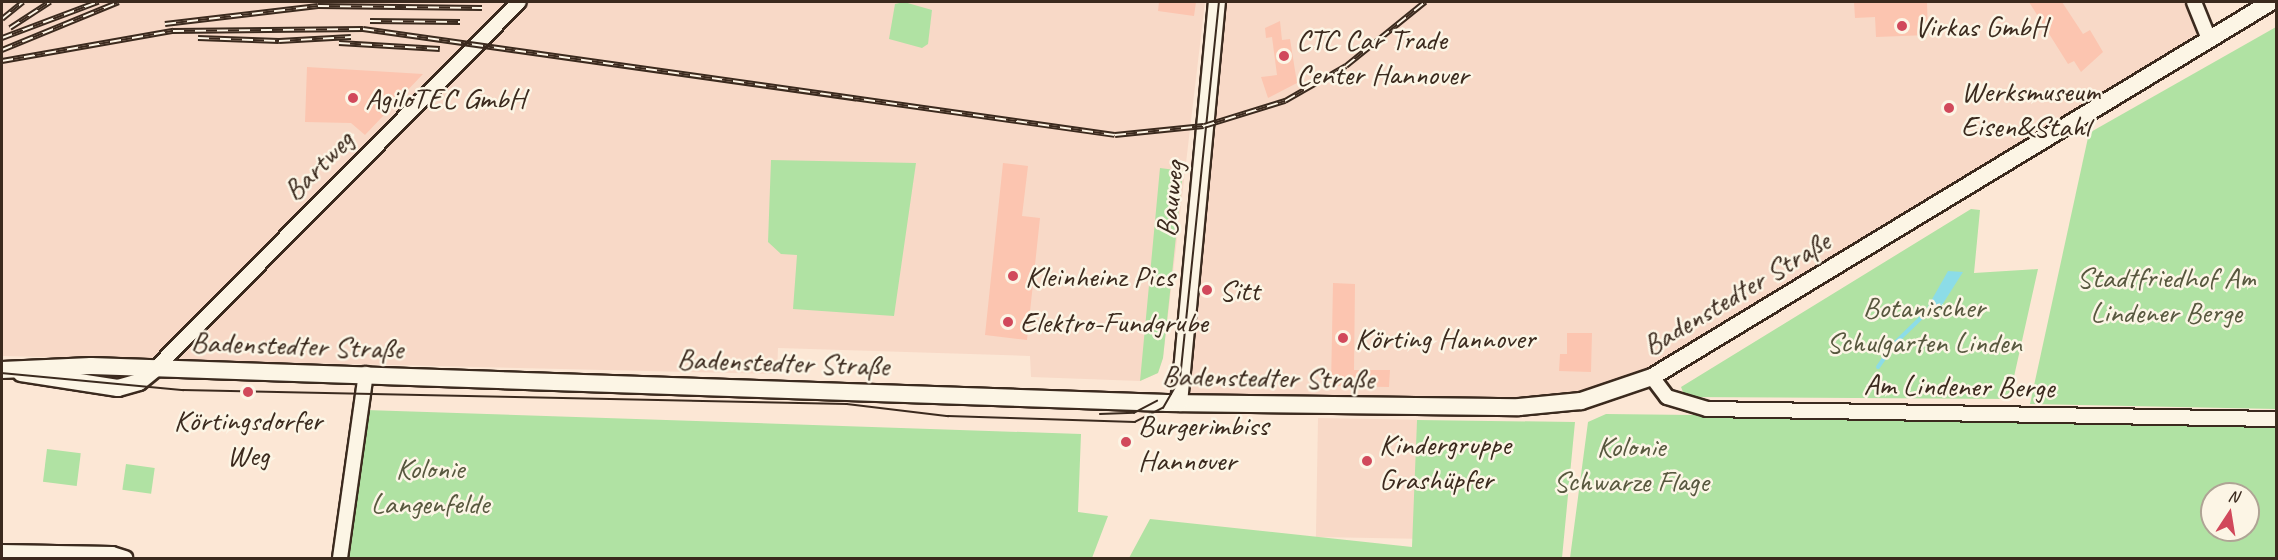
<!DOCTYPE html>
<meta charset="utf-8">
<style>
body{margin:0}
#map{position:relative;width:2278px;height:560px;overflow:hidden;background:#fce7d5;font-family:Caveat,sans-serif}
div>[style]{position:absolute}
.built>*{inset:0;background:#f8d9c7;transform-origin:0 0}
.green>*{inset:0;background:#b0e2a3;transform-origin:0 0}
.water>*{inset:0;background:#8cdce7}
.stream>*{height:4px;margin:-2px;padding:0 2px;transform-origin:2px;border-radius:2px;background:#8cdce7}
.building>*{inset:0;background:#fcc5b0}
.roads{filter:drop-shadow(2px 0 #3b2a1e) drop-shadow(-2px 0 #3b2a1e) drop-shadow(0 2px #3b2a1e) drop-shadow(0 -2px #3b2a1e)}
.minor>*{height:14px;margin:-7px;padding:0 7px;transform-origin:7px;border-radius:7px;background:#fcf5e5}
.tertiary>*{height:16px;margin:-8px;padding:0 8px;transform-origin:8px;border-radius:8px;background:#fcf5e5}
.tram>*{height:1.5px;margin:-0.75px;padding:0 0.75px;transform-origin:0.75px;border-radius:0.75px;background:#3b2a1e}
.rail>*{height:6px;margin-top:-3px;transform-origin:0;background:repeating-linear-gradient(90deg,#fcf5e5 0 11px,#3b2a1e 0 22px);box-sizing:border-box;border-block:2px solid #3b2a1e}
.dots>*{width:16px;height:16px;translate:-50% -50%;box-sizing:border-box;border:3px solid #fcf5e5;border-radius:50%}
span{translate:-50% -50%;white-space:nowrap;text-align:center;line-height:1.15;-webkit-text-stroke:5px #fcf5e5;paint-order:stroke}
.poi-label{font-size:30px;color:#3b2a1e}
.left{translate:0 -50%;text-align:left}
.street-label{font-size:30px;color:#3b2a1e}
.park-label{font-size:30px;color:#58583f}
.frame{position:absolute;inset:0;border:3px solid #3b2a1e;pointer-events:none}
.north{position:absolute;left:2200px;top:482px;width:60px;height:60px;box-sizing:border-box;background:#fcf5e5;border:2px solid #afa495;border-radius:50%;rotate:12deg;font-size:16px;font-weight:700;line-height:24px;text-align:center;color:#3b2a1e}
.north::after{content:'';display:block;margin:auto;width:21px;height:27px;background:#d1495b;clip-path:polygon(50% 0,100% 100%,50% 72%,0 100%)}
</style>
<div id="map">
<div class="built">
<i style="clip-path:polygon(2px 2px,1205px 2px,1163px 358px,1158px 373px,1140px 381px,1031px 377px,1030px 356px,778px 348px,777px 374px,2px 356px)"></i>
<i style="clip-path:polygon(1217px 2px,2194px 2px,2208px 37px,1652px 377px,1581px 401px,1179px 403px)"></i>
<i style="left:1318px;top:418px;width:99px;height:119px;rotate:1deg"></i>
</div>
<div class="green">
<i style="clip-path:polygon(904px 2px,932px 10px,928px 44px,922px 48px,889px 39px,895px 4px)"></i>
<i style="clip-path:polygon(2276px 27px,2276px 409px,2030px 404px,2089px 133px)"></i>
<i style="clip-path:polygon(771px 160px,916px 163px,894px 316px,793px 309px,797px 255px,781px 254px,768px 242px)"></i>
<i style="clip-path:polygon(1160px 168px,1183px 171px,1163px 358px,1158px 373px,1140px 381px)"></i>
<i style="clip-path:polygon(1971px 209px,1980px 210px,1974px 273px,2038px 269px,2009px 399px,1685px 397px,1681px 387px)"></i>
<i style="clip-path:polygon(366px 410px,1081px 434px,1078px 512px,1108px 516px,1092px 558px,346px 558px)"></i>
<i style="clip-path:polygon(evenodd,1606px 414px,2276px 422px,2276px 558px,1570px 558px,1588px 422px,1606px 414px,2212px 494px,2248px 494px,2248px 530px,2212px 530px,2212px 494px)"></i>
<i style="clip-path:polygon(1417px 420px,1575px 422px,1562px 558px,1129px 558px,1150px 519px,1412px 547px)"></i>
<i style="left:47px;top:449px;width:34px;height:33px;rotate:7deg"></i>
<i style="left:126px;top:464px;width:29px;height:26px;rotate:8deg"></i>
</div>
<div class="water">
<i style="clip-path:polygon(1948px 271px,1963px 272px,1937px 313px,1922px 317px)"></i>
</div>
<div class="stream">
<i style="left:1895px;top:343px;width:37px;rotate:-44deg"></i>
<i style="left:1878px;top:367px;width:24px;rotate:-55deg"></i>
</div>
<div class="building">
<i style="clip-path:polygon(1159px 2px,1196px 2px,1194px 16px,1158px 11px)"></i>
<i style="clip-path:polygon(1854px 2px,1927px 2px,1928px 35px,1876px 37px,1875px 17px,1855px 18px)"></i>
<i style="clip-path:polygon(2029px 2px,2062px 2px,2083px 34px,2090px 30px,2103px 52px,2081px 72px,2074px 61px,2068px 64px)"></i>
<i style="clip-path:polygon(1280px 21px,1282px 40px,1290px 39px,1297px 83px,1268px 98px,1261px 77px,1277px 75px,1272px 37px,1266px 38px,1265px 28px)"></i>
<i style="clip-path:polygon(307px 67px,423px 74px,365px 135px,351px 123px,305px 122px)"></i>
<i style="clip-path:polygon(1003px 163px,1028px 166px,1022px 216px,1040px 218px,1027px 340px,985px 335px)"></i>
<i style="clip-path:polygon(1333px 283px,1355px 284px,1354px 370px,1390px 370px,1389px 387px,1331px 386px)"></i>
<i style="clip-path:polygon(1567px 333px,1592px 333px,1591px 372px,1559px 371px,1560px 354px,1567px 354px)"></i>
</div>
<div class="roads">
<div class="minor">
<i style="left:2194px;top:2px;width:38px;rotate:68deg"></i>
<i style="left:156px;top:368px;width:515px;rotate:-45.24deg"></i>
<i style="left:1652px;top:377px;width:25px;rotate:53deg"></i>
<i style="left:1667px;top:397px;width:42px;rotate:16.7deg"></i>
<i style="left:1707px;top:409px;width:569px;rotate:1.01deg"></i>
<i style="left:2px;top:552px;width:110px;rotate:1deg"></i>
<i style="left:112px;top:554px;width:14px;rotate:17deg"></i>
<i style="left:340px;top:558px;width:186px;rotate:-82deg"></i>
</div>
<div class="tertiary">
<i style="left:2px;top:370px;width:89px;rotate:-2.6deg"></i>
<i style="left:91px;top:366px;width:1077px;rotate:1.97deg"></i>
<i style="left:1167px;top:403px;width:352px;rotate:0.7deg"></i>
<i style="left:1519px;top:407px;width:62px;rotate:-5.5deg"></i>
<i style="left:1581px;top:401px;width:75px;rotate:-18.7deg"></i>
<i style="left:1652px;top:377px;width:724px;rotate:-31.21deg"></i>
<i style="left:21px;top:373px;width:98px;rotate:8.8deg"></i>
<i style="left:118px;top:388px;width:22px;rotate:-16deg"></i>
<i style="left:139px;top:382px;width:22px;rotate:-39deg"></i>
<i style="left:1179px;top:403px;width:403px;rotate:-84.6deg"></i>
</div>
</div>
<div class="tram">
<i style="left:2px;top:373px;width:182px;rotate:5.4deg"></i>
<i style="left:183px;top:390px;width:664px;rotate:1.21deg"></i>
<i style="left:847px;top:404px;width:102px;rotate:6.8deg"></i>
<i style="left:948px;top:416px;width:187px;rotate:1.8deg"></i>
<i style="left:1135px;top:422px;width:31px;rotate:-27deg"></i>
<i style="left:1163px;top:408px;width:34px;rotate:-60deg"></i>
<i style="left:1180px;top:379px;width:379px;rotate:-84.1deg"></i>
<i style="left:1100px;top:414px;width:34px;rotate:-2deg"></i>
<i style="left:1134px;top:413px;width:26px;rotate:-28deg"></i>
</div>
<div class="rail">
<i style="left:2px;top:19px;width:27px;rotate:-39deg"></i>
<i style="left:370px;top:21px;width:90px;rotate:0.6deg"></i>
<i style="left:165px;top:24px;width:154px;rotate:-6.7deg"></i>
<i style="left:318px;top:6px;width:164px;rotate:0.7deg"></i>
<i style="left:10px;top:28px;width:48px;rotate:-33deg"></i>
<i style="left:2px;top:38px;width:103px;rotate:-20.6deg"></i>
<i style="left:198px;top:38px;width:81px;rotate:2.1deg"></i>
<i style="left:279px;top:41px;width:72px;rotate:-3.2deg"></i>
<i style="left:339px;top:43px;width:101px;rotate:3.4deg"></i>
<i style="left:2px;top:50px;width:126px;rotate:-22.3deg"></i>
<i style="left:2px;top:61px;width:174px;rotate:-10deg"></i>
<i style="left:173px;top:31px;width:190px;rotate:-0.6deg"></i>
<i style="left:363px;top:29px;width:759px;rotate:8.02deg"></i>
<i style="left:1115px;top:135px;width:89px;rotate:-5.8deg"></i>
<i style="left:1204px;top:126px;width:85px;rotate:-17.2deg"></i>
<i style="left:1285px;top:101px;width:70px;rotate:-29.8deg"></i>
<i style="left:1346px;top:66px;width:102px;rotate:-39deg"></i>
</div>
<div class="dots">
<i style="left:1902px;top:26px;background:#d1495b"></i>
<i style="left:1284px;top:56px;background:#d1495b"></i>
<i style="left:353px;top:98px;background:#d1495b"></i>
<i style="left:1949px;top:108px;background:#d1495b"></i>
<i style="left:1013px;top:276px;background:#d1495b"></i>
<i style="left:1207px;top:290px;background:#d1495b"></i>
<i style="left:1008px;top:322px;background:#d1495b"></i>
<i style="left:1343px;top:338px;background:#d1495b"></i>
<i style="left:248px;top:392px;background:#d1495b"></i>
<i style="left:1126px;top:442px;background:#d1495b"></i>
<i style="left:1367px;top:461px;background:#d1495b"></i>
</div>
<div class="poi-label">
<span class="left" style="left:1914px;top:26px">Virkas GmbH</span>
<span class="left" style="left:1296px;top:56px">CTC Car Trade<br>Center Hannover</span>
<span class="left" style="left:1961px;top:108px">Werksmuseum<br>Eisen&amp;Stahl</span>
<span class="left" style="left:365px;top:98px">AgiloTEC GmbH</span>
<span class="left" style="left:1025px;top:276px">Kleinheinz Pics</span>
<span class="left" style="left:1219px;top:290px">Sitt</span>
<span class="left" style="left:1020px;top:322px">Elektro-Fundgrube</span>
<span class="left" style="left:1355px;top:338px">Körting Hannover</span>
<span style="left:248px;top:437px">Körtingsdorfer<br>Weg</span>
<span class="left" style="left:1138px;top:442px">Burgerimbiss<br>Hannover</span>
<span class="left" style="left:1379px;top:461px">Kindergruppe<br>Grashüpfer</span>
</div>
<div class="street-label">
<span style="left:318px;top:165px;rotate:-45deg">Bartweg</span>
<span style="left:1170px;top:199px;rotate:-84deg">Bauweg</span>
<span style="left:1736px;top:293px;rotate:-31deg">Badenstedter Straße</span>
<span style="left:297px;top:345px;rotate:2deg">Badenstedter Straße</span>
<span style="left:783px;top:362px;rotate:2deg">Badenstedter Straße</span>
<span style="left:1268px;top:377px;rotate:1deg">Badenstedter Straße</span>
<span style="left:1959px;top:386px;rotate:1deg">Am Lindener Berge</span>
</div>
<div class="park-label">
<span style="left:2166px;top:294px">Stadtfriedhof Am<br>Lindener Berge</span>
<span style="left:1924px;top:324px">Botanischer<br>Schulgarten Linden</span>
<span style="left:1631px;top:463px">Kolonie<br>Schwarze Flage</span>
<span style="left:430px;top:485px">Kolonie<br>Langenfelde</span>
</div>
<div class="frame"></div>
<div class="north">N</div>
</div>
